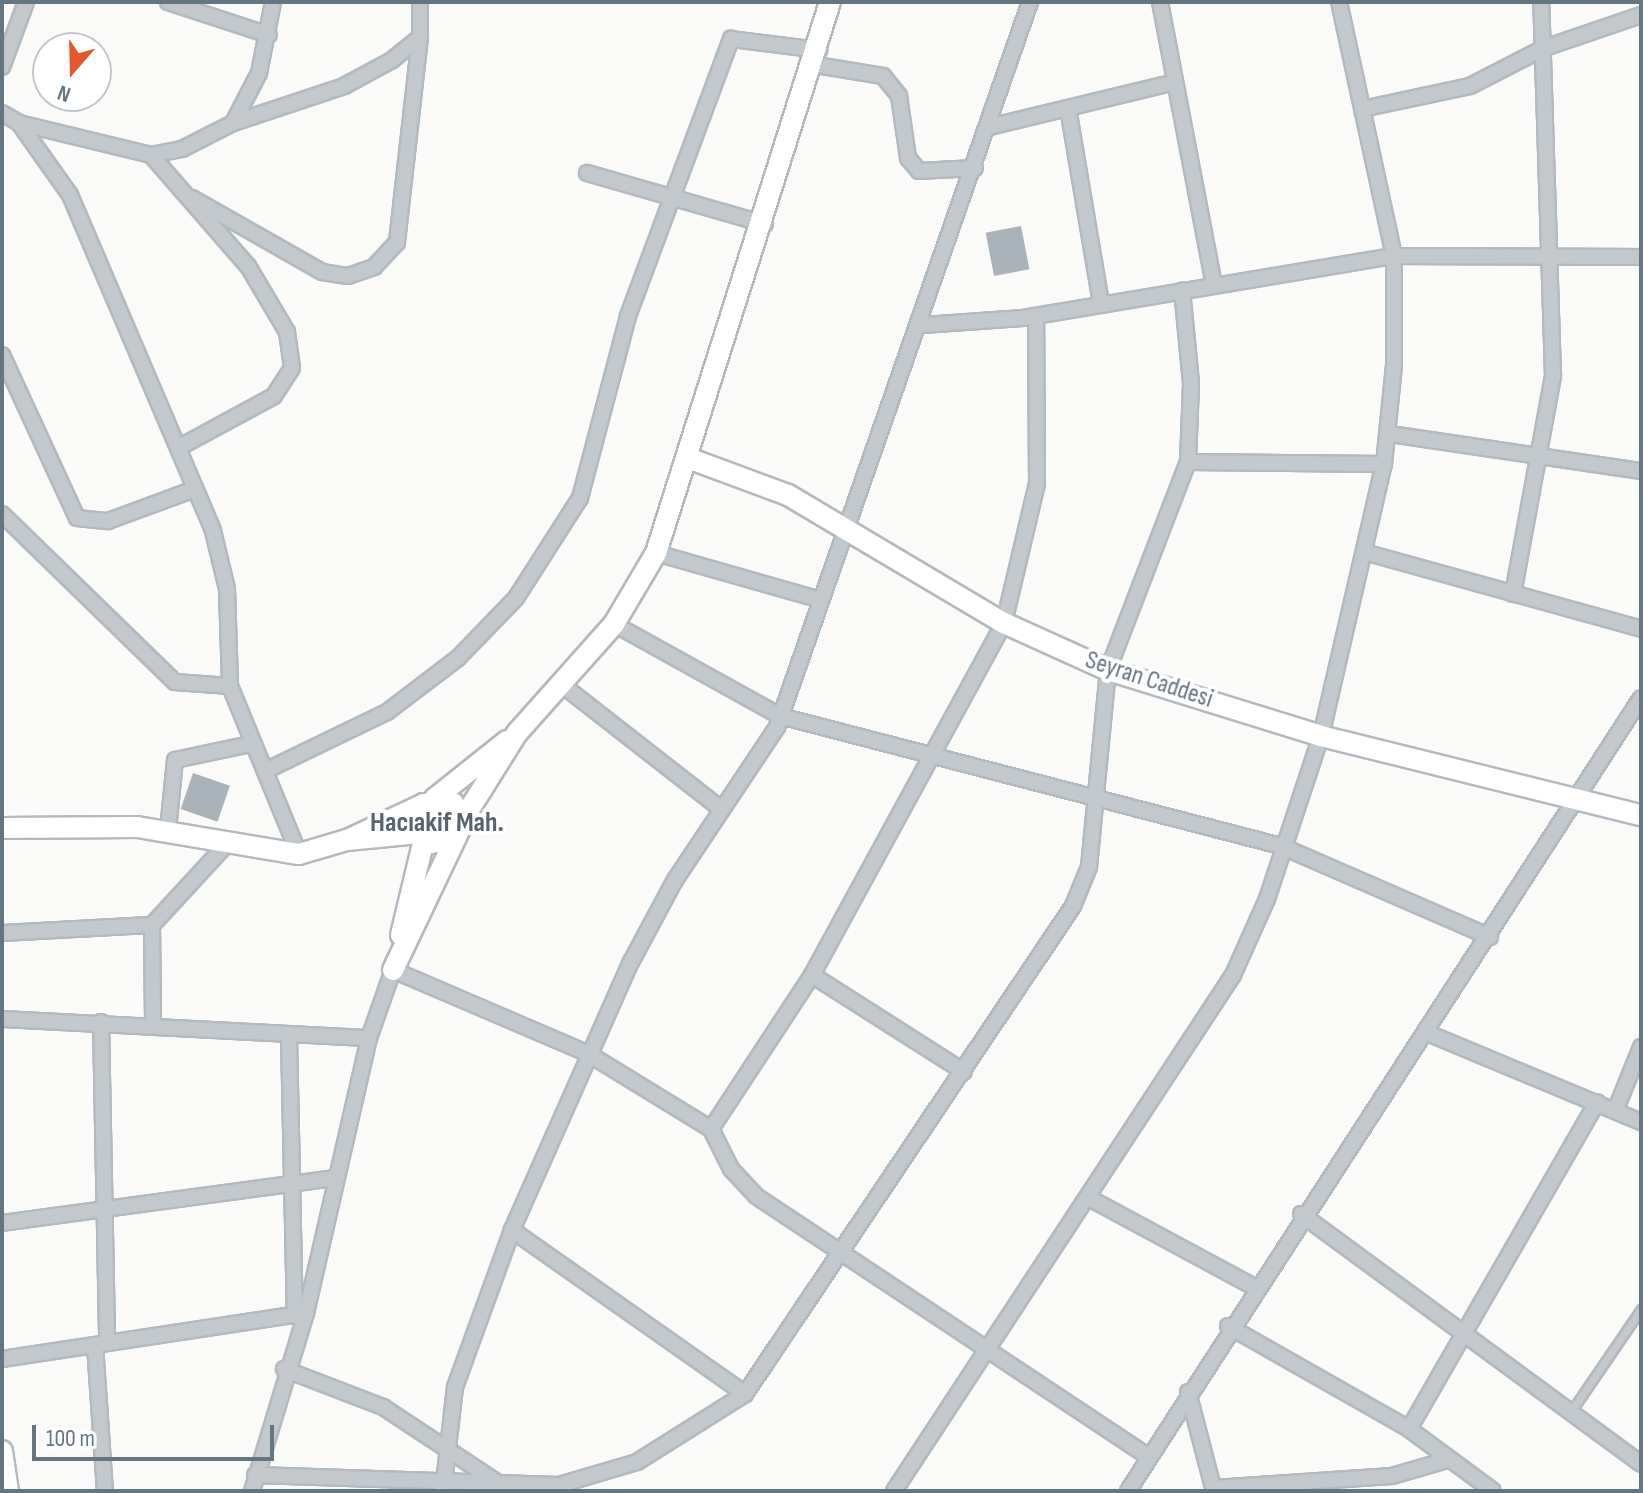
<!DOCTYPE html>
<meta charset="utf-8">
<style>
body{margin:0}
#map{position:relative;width:1643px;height:1493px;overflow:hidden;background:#fafaf8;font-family:"Sofia Sans Condensed",sans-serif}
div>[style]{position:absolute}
.building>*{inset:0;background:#aab3b9;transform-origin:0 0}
.roads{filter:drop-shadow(2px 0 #b3babf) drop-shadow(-2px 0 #b3babf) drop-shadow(0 2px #b3babf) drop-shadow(0 -2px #b3babf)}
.lane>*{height:7px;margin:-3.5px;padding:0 3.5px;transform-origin:3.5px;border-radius:3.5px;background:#c3c8cc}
.street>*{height:14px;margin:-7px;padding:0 7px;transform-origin:7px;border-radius:7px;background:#c3c8cc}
.secondary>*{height:20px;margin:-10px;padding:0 10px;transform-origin:10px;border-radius:10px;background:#fff}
span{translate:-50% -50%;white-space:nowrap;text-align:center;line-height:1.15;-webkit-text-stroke:8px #fff;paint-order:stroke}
.street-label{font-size:26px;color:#657683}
.neighbourhood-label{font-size:28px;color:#57646e;font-weight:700}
.frame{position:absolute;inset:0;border:4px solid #657683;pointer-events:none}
.north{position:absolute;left:32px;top:32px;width:80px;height:80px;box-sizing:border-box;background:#fff;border:2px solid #c1c8cd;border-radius:50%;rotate:200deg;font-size:22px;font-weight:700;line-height:32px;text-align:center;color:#657683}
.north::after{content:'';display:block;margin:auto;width:28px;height:36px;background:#e4572e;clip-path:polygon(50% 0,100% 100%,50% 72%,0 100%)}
.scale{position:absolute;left:32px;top:1425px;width:242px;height:36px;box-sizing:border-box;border:4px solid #657683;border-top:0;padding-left:10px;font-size:24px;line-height:28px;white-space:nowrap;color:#657683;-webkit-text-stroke:6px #fff;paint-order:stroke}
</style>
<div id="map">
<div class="building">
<i style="left:1021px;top:226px;width:44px;height:36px;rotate:79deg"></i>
<i style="left:193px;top:773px;width:39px;height:38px;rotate:19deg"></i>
</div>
<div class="roads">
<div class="lane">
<i style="left:1570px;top:1413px;width:126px;rotate:-55.7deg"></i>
</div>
<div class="street">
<i style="left:168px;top:2px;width:106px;rotate:18.1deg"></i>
<i style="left:1160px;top:2px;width:287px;rotate:79.2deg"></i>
<i style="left:816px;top:65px;width:68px;rotate:9.3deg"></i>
<i style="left:883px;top:76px;width:26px;rotate:51deg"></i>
<i style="left:899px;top:96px;width:63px;rotate:81.7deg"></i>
<i style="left:908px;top:158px;width:17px;rotate:50deg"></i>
<i style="left:919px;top:171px;width:56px;rotate:-3.1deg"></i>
<i style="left:2px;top:67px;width:69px;rotate:-69.7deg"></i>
<i style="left:1068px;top:108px;width:199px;rotate:80.4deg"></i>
<i style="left:1362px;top:109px;width:110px;rotate:-12deg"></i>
<i style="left:1470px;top:86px;width:83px;rotate:-27.2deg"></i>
<i style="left:1544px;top:48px;width:102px;rotate:-18.8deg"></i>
<i style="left:2px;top:113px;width:20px;rotate:30deg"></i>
<i style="left:19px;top:123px;width:88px;rotate:54.7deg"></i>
<i style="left:70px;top:195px;width:365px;rotate:66.9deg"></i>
<i style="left:213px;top:531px;width:60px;rotate:76.4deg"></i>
<i style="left:227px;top:589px;width:97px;rotate:88.2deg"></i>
<i style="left:230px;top:686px;width:182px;rotate:67.7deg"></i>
<i style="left:19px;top:123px;width:136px;rotate:13.6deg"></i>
<i style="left:151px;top:155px;width:32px;rotate:-11deg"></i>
<i style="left:182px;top:149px;width:57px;rotate:-27deg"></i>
<i style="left:233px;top:123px;width:56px;rotate:-62.5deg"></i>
<i style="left:259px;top:73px;width:72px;rotate:-78.8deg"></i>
<i style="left:233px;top:123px;width:117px;rotate:-18.4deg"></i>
<i style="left:344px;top:86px;width:55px;rotate:-28.4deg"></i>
<i style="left:392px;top:60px;width:36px;rotate:-39deg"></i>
<i style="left:420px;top:37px;width:35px;rotate:-90deg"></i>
<i style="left:989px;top:127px;width:191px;rotate:-13.6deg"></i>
<i style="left:151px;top:155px;width:147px;rotate:48.9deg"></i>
<i style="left:248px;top:266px;width:77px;rotate:59.4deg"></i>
<i style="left:287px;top:332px;width:36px;rotate:82deg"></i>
<i style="left:292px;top:368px;width:33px;rotate:123deg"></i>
<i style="left:274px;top:396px;width:109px;rotate:151.6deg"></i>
<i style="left:587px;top:173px;width:185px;rotate:16deg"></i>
<i style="left:192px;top:198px;width:150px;rotate:29.6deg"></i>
<i style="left:322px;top:272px;width:26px;rotate:9deg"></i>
<i style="left:348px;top:276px;width:28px;rotate:-19deg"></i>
<i style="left:374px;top:267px;width:34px;rotate:-47deg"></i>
<i style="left:397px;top:242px;width:206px;rotate:-83.6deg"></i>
<i style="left:923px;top:325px;width:100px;rotate:-4deg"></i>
<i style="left:1023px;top:318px;width:376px;rotate:-9.5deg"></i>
<i style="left:1394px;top:256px;width:247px;rotate:0.2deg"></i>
<i style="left:2px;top:355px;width:179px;rotate:65.3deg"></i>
<i style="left:77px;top:518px;width:31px;rotate:6deg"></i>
<i style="left:108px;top:521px;width:93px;rotate:-20.2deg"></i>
<i style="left:1390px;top:434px;width:254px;rotate:8.4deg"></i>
<i style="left:1188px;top:462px;width:196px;rotate:0.6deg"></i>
<i style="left:2px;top:514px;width:241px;rotate:44.2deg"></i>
<i style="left:175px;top:682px;width:55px;rotate:4.2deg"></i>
<i style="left:1364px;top:552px;width:288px;rotate:15.5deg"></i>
<i style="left:656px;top:553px;width:172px;rotate:15.9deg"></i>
<i style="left:1513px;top:594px;width:222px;rotate:-79.6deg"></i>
<i style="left:1553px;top:376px;width:374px;rotate:-91.8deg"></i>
<i style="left:614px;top:624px;width:190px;rotate:29deg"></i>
<i style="left:780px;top:716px;width:518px;rotate:14.55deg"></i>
<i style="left:1281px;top:846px;width:228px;rotate:23.5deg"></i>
<i style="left:561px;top:684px;width:204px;rotate:38deg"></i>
<i style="left:265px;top:771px;width:136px;rotate:-25.8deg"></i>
<i style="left:387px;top:712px;width:89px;rotate:-37.3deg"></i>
<i style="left:458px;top:658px;width:83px;rotate:-46deg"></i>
<i style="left:516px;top:598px;width:119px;rotate:-57.4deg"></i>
<i style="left:580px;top:498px;width:188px;rotate:-75.2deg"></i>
<i style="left:628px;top:316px;width:296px;rotate:-69.6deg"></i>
<i style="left:731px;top:39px;width:89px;rotate:7.1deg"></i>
<i style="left:168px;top:830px;width:70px;rotate:-84.3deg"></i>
<i style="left:175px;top:760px;width:78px;rotate:-11.9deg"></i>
<i style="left:152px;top:925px;width:108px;rotate:-47.3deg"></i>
<i style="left:2px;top:933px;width:150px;rotate:-3.1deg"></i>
<i style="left:152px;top:925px;width:100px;rotate:89.4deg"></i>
<i style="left:812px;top:975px;width:180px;rotate:32.5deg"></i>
<i style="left:2px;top:1019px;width:367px;rotate:3deg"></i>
<i style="left:101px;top:1022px;width:321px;rotate:88.9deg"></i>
<i style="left:1425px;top:1032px;width:234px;rotate:22.6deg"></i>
<i style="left:289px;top:1036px;width:280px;rotate:88.8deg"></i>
<i style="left:1616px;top:1109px;width:67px;rotate:-68deg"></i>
<i style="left:711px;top:1129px;width:184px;rotate:-56.7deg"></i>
<i style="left:812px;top:975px;width:401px;rotate:-61.4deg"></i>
<i style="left:1004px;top:623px;width:144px;rotate:-76.7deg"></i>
<i style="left:1037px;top:483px;width:167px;rotate:-90.3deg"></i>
<i style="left:1089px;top:1198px;width:187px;rotate:28.3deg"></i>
<i style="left:1301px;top:1214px;width:422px;rotate:36.3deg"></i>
<i style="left:2px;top:1223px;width:337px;rotate:-7.7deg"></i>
<i style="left:512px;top:1230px;width:285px;rotate:35.1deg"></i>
<i style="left:1228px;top:1326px;width:208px;rotate:29.6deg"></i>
<i style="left:1409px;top:1429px;width:104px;rotate:36.4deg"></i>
<i style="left:95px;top:1345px;width:146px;rotate:86.1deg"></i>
<i style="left:2px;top:1359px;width:307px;rotate:-8.6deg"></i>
<i style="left:284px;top:1369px;width:106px;rotate:21deg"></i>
<i style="left:383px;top:1407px;width:144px;rotate:33.4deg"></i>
<i style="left:1188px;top:1392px;width:102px;rotate:75.3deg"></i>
<i style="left:1409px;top:1429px;width:377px;rotate:-60.1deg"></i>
<i style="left:255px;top:1475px;width:304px;rotate:1.9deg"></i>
<i style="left:559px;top:1485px;width:81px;rotate:-16.4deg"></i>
<i style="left:637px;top:1462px;width:128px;rotate:-32.2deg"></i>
<i style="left:745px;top:1394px;width:588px;rotate:-56.09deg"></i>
<i style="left:1073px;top:906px;width:42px;rotate:-67.7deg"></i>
<i style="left:1089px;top:867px;width:198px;rotate:-84.5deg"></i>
<i style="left:1108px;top:670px;width:223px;rotate:-69deg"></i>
<i style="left:1188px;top:462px;width:79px;rotate:-87.8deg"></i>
<i style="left:1191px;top:383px;width:93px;rotate:-95.5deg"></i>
<i style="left:1214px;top:1488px;width:178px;rotate:-3.9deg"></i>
<i style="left:1392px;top:1476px;width:60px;rotate:-16.3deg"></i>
<i style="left:252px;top:1491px;width:186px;rotate:-73.1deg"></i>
<i style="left:306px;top:1313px;width:282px;rotate:-77.1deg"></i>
<i style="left:369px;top:1038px;width:72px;rotate:-70.6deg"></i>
<i style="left:393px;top:970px;width:211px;rotate:23.2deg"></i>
<i style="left:587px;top:1053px;width:145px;rotate:31.5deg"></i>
<i style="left:711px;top:1129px;width:45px;rotate:63.4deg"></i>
<i style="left:731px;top:1169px;width:37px;rotate:47deg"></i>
<i style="left:756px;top:1196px;width:472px;rotate:33.6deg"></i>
<i style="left:443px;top:1491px;width:105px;rotate:-83.4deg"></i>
<i style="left:455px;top:1387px;width:167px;rotate:-70deg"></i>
<i style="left:512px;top:1230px;width:293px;rotate:-66.1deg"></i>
<i style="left:631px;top:962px;width:93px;rotate:-61.8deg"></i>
<i style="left:675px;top:880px;width:184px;rotate:-56.3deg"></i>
<i style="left:777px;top:727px;width:768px;rotate:-70.76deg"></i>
<i style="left:894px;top:1491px;width:617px;rotate:-56.7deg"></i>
<i style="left:1233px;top:975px;width:83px;rotate:-65.9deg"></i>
<i style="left:1267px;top:899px;width:172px;rotate:-71.7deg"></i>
<i style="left:1321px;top:736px;width:279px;rotate:-77deg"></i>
<i style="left:1384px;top:464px;width:100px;rotate:-84.2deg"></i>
<i style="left:1394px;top:365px;width:109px;rotate:-90deg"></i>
<i style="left:1394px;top:256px;width:260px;rotate:-102.2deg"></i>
<i style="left:1128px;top:1491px;width:944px;rotate:-57.1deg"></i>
</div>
<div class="secondary">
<i style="left:691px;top:459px;width:103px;rotate:20.4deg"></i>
<i style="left:788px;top:495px;width:251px;rotate:30.7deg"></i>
<i style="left:1004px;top:623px;width:114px;rotate:24.3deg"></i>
<i style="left:1108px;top:670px;width:223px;rotate:17.2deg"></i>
<i style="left:1321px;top:736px;width:330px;rotate:13.9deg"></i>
<i style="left:434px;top:799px;width:93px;rotate:-38.5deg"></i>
<i style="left:462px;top:821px;width:104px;rotate:-58deg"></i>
<i style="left:517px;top:733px;width:146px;rotate:-48.3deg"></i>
<i style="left:614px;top:624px;width:82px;rotate:-59.4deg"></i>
<i style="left:656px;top:553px;width:578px;rotate:-72.47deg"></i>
<i style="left:2px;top:828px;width:135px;rotate:-0.4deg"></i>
<i style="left:137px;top:827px;width:164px;rotate:9.5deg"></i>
<i style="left:299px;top:854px;width:50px;rotate:-16.3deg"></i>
<i style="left:419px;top:833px;width:72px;rotate:174.4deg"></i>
<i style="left:347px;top:840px;width:85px;rotate:-25.1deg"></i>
<i style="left:401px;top:935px;width:99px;rotate:-76.5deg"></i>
<i style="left:393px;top:970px;width:158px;rotate:-64.6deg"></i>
<i style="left:461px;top:827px;width:25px;rotate:-108deg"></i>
<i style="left:453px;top:803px;width:29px;rotate:178deg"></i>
<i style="left:424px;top:804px;width:29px;rotate:100deg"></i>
<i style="left:419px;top:833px;width:16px;rotate:40deg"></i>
<i style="left:431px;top:843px;width:23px;rotate:-10deg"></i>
<i style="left:2px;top:1451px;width:40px;rotate:81.5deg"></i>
</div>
</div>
<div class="street-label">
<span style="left:1149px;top:680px;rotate:18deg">Seyran Caddesi</span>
</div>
<div class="neighbourhood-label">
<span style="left:437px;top:823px">Hacıakif Mah.</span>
</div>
<div class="frame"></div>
<div class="north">N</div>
<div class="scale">100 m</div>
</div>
